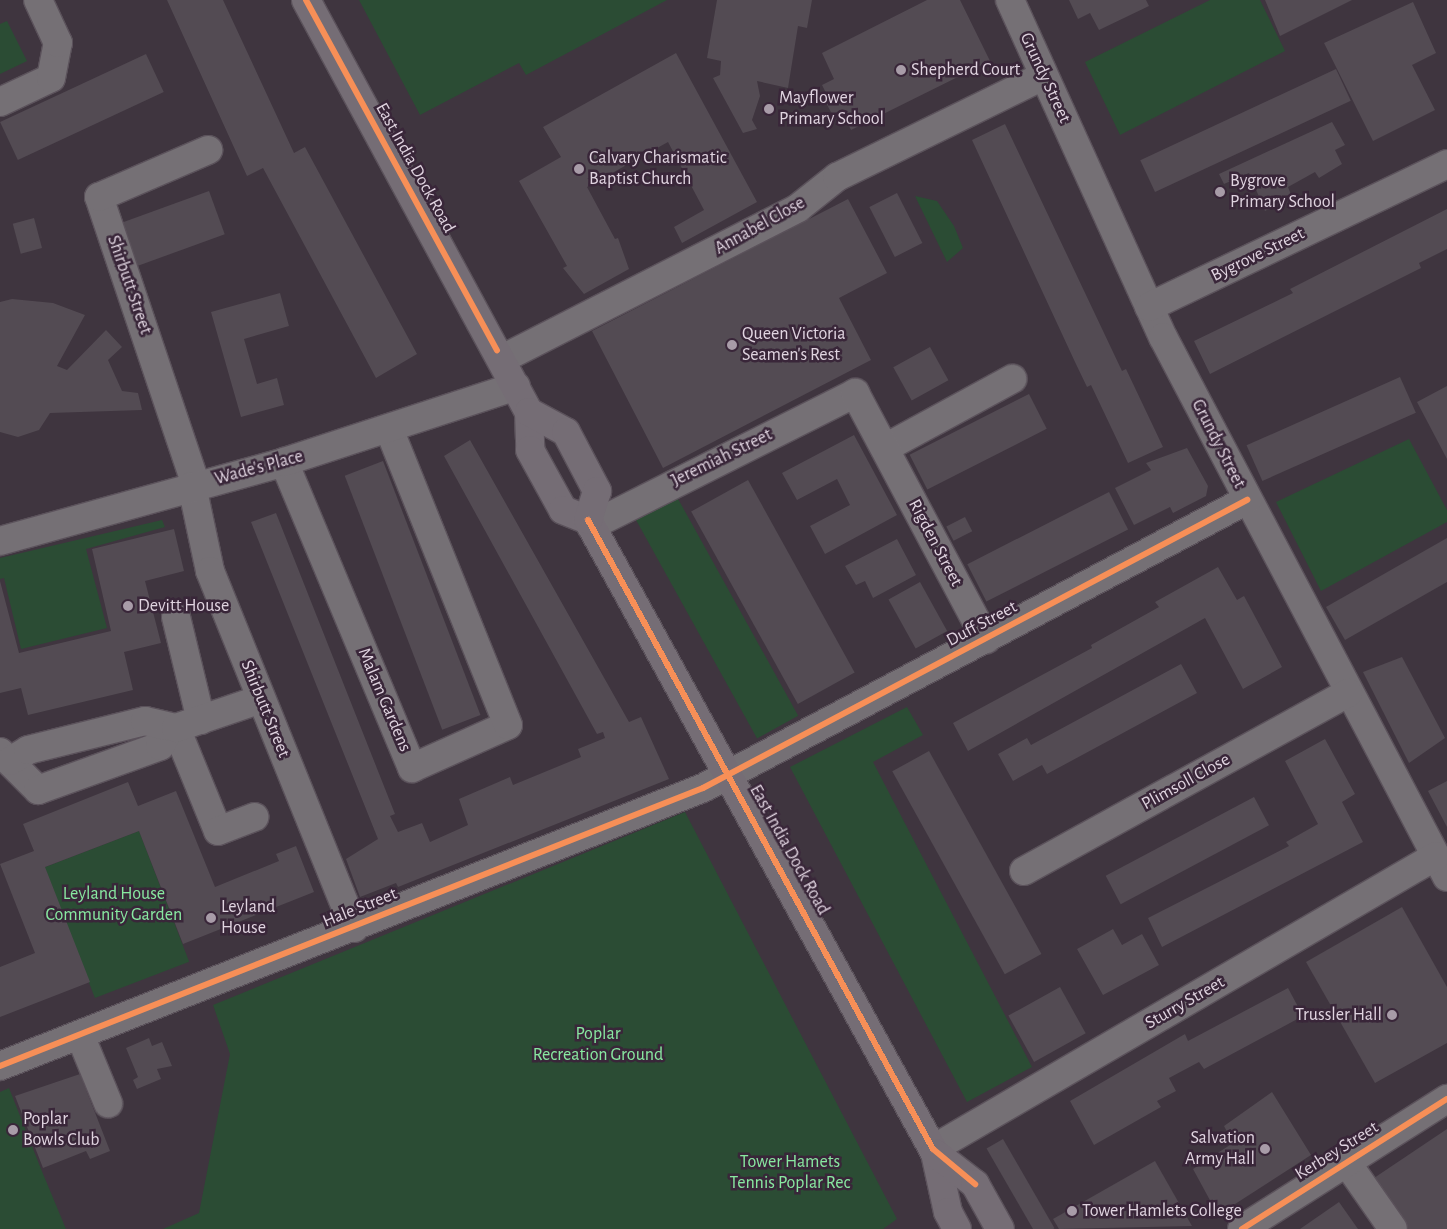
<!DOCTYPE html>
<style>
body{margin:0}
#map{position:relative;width:1447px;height:1229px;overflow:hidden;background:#3f353f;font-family:"Alegreya Sans",sans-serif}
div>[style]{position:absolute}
.green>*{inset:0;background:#2b4c34;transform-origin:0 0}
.building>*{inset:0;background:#534b53;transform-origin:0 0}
.roads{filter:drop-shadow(1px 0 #5b525b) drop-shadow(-1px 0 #5b525b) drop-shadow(0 1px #5b525b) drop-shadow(0 -1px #5b525b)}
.minor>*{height:28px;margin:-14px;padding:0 14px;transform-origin:14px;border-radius:14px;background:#757075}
.highway>*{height:28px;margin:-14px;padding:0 14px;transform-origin:14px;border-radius:14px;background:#756d75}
.cycleway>*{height:6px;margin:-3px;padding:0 3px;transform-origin:3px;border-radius:3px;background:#f78f57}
.dots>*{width:14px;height:14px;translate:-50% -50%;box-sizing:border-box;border:2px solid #392639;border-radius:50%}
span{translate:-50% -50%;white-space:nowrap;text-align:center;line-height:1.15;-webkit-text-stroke:5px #392639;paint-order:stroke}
.poi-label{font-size:18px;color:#e0d4e0}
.left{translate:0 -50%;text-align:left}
.right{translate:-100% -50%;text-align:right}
.street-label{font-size:18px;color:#e0d4e0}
.park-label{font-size:18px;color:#88e8a0}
</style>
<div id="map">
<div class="green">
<i style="clip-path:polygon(359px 0,667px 0,526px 75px,519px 63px,420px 115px)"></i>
<i style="clip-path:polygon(1210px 0,1260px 0,1285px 51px,1120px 135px,1085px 62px)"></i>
<i style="clip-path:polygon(7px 21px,27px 61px,0 74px,0 24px)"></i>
<i style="clip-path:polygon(915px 196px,937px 201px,954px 226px,963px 248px,947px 262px)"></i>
<i style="clip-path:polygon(1409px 439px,1447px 510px,1447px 522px,1321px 591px,1276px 502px)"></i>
<i style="left:677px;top:497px;width:250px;height:47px;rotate:61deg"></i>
<i style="clip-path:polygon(162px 520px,165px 527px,86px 549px,107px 628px,21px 649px,4px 578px,0 579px,0 558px)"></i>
<i style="clip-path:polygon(907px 707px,923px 735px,873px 762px,1032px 1067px,967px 1102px,790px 767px)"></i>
<i style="clip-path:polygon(685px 812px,897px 1219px,883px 1229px,163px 1229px,199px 1213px,230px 1054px,213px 1005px)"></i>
<i style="left:139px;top:831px;width:140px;height:101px;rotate:69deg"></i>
<i style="clip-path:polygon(9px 1088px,41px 1169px,66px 1229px,0 1229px,0 1092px)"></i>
</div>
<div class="building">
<i style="clip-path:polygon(167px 0,223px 0,294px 153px,305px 147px,417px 354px,376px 378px,263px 168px,247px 176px)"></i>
<i style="clip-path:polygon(717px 0,812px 0,807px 28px,798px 26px,788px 88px,757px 81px,760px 96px,752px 120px,757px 129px,743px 133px,713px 78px,720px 75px,721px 61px,707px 58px)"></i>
<i style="clip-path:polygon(927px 0,960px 0,990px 61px,851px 130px,842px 112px,833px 116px,823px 97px,827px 95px,822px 85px,834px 79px,822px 53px)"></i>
<i style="clip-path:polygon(1069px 0,1146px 0,1149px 6px,1099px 30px,1090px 13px,1078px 19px)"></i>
<i style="clip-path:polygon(1265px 0,1352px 0,1280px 36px)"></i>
<i style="clip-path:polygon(1413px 2px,1436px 53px,1412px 65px,1435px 110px,1373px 141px,1324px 43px)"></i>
<i style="clip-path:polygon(676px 53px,757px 202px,682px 243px,674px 227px,704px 210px,668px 142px,587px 187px,615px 239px,618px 238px,629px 269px,584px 294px,563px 268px,567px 266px,519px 181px,561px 157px,543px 127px)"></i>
<i style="left:146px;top:54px;width:42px;height:161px;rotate:65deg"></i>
<i style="left:1336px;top:69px;width:35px;height:216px;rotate:65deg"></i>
<i style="clip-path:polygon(1332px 122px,1345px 145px,1335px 150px,1342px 164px,1319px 178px,1315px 172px,1288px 187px,1292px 197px,1265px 211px,1249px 173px,1224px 184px,1219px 174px)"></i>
<i style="clip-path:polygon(1005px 124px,1122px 371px,1126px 369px,1163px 447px,1128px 463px,1091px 385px,1087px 387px,1075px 362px,972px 140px)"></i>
<i style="left:209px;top:191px;width:46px;height:93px;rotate:70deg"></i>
<i style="left:897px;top:193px;width:56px;height:31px;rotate:63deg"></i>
<i style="clip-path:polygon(848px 199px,887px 273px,839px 298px,871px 360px,663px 468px,592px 331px)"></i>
<i style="clip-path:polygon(1447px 209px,1447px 249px,1419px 263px,1421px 268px,1210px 374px,1194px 341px,1293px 293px,1290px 289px)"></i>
<i style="left:34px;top:218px;width:31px;height:22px;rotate:75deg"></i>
<i style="clip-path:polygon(280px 293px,289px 326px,244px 339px,257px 384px,277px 378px,284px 405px,241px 417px,211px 312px)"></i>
<i style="clip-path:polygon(12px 299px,53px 303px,85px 315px,57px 366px,67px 370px,106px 330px,122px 347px,108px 360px,122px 391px,138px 393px,142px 410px,50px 413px,39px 430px,18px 437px,0 432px,0 302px)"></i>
<i style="left:930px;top:347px;width:38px;height:42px;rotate:61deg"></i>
<i style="left:1400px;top:377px;width:39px;height:168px;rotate:66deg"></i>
<i style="clip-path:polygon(1447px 386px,1447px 459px,1417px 402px)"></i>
<i style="left:1029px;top:394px;width:39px;height:134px;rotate:63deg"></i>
<i style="clip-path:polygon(854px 435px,897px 515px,825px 554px,810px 526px,850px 505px,837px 479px,797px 500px,782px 473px)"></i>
<i style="clip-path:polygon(470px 440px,629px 722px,641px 717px,669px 779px,398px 887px,396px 883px,360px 897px,346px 859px,378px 839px,251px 522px,276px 513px,395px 814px,390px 816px,398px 832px,422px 823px,430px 842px,468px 825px,459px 799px,510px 777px,513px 785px,581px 757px,578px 749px,605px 738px,603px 732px,597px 734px,444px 456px)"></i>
<i style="clip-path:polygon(1187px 448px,1208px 486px,1206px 496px,1173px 513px,1170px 507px,1134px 525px,1115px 488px,1151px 470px,1146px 463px)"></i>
<i style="left:383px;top:461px;width:272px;height:41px;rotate:69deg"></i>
<i style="left:748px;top:480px;width:220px;height:65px;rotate:61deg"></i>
<i style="left:1109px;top:492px;width:42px;height:159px;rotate:63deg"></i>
<i style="left:965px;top:517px;width:16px;height:21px;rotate:63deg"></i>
<i style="clip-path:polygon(174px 529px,184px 571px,145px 581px,161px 643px,124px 652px,133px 690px,28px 715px,21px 688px,0 693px,0 581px,19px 653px,111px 631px,92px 549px)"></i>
<i style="clip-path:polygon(1447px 538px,1447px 582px,1345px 640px,1326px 607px)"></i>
<i style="clip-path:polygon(897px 539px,916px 575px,873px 598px,865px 581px,856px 585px,845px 566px)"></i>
<i style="clip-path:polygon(1218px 567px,1237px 600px,1244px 596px,1282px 667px,1243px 689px,1205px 618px,968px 751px,953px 723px,1092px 648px,1091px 645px,1159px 607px,1155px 602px)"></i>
<i style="left:920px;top:582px;width:56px;height:36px;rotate:61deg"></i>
<i style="clip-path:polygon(1402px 657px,1445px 738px,1409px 763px,1363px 672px)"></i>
<i style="clip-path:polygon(1181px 664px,1197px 693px,1047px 774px,1042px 765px,1013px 781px,998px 754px,1027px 738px,1031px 745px)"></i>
<i style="clip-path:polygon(1325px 739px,1355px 794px,1342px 802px,1363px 842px,1162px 947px,1148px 918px,1289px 846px,1286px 842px,1318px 824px,1285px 761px)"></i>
<i style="left:929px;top:751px;width:232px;height:42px;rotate:61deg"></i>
<i style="clip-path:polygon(1447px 781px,1447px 827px,1428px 791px)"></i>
<i style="clip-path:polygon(128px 782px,138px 806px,176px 791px,215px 887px,279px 861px,276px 854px,296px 846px,314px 892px,183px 944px,139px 831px,45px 867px,90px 982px,0 1017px,0 967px,35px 953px,0 864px,34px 851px,23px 824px)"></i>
<i style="left:1254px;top:797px;width:32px;height:168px;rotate:62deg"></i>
<i style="clip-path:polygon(1402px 907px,1447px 987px,1447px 1043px,1375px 1083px,1306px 962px)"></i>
<i style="clip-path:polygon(1113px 929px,1122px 945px,1142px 934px,1159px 965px,1103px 995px,1077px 949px)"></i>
<i style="left:1060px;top:987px;width:53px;height:59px;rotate:61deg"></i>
<i style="clip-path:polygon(1288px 988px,1303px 1016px,1204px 1069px,1199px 1062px,1169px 1078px,1176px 1091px,1157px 1101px,1161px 1107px,1094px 1145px,1070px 1101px,1185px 1034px,1188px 1041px)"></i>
<i style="clip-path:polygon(149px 1038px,152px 1046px,162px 1042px,172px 1066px,157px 1069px,161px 1079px,137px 1089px,133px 1080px,138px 1077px,126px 1048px)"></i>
<i style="clip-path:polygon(80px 1074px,110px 1151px,90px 1159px,86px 1151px,43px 1168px,15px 1096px)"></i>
<i style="clip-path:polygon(1272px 1092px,1311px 1155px,1218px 1215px,1193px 1169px,1233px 1143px,1224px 1126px)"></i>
<i style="clip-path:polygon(1447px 1129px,1447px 1229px,1408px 1229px,1374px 1178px)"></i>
<i style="left:1003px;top:1139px;width:103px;height:19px;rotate:60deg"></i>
<i style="clip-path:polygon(1155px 1161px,1192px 1226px,1059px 1229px,1053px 1219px)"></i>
<i style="clip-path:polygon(1339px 1202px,1358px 1229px,1300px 1229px)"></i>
</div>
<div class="roads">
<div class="minor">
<i style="left:1010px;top:0;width:370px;rotate:65.6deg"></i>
<i style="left:1163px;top:337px;width:610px;rotate:62.26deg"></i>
<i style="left:0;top:102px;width:56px;rotate:-25.2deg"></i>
<i style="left:51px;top:78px;width:36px;rotate:-79deg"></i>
<i style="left:58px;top:43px;width:47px;rotate:-114.9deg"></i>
<i style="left:1149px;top:307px;width:331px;rotate:-25.6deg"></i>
<i style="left:502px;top:359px;width:332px;rotate:-27deg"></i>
<i style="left:798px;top:208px;width:50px;rotate:-38.5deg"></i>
<i style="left:837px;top:177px;width:229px;rotate:-26.1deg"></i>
<i style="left:885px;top:448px;width:145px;rotate:-28.5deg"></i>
<i style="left:284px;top:462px;width:332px;rotate:67.3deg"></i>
<i style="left:412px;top:768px;width:105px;rotate:-24.1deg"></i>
<i style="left:508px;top:725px;width:319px;rotate:-111.9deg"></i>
<i style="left:196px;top:485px;width:304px;rotate:-108.6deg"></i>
<i style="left:99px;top:197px;width:119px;rotate:-23.3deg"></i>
<i style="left:192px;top:486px;width:87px;rotate:78deg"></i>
<i style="left:210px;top:571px;width:385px;rotate:68deg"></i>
<i style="left:591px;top:526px;width:296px;rotate:-26.7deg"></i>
<i style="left:855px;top:393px;width:279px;rotate:62deg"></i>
<i style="left:0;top:541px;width:295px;rotate:-15.5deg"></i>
<i style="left:284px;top:462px;width:244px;rotate:-18.1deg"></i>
<i style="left:176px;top:617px;width:106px;rotate:76.4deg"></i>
<i style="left:176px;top:728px;width:111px;rotate:67.8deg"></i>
<i style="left:218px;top:831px;width:39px;rotate:-21deg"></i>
<i style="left:0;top:752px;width:54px;rotate:45deg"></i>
<i style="left:38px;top:790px;width:130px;rotate:-19.8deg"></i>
<i style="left:160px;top:746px;width:20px;rotate:-60deg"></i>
<i style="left:10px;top:761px;width:21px;rotate:-31deg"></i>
<i style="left:28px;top:750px;width:121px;rotate:-13.9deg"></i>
<i style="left:145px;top:721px;width:32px;rotate:13deg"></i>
<i style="left:176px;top:728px;width:90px;rotate:-18.8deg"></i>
<i style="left:1024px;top:871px;width:370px;rotate:-28.8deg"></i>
<i style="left:80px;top:1035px;width:74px;rotate:67.6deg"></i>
<i style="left:0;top:1066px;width:756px;rotate:-21.58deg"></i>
<i style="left:703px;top:788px;width:616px;rotate:-27.9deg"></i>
<i style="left:933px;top:1149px;width:582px;rotate:-30.22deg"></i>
<i style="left:1347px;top:1163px;width:80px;rotate:55.1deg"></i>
<i style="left:1242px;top:1229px;width:243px;rotate:-32.4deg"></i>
</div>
<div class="highway">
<i style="left:306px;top:0;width:468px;rotate:61.6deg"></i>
<i style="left:529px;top:412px;width:38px;rotate:88deg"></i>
<i style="left:530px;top:450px;width:68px;rotate:61.2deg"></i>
<i style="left:563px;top:510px;width:27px;rotate:22deg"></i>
<i style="left:588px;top:520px;width:722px;rotate:61.27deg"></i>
<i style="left:935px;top:1153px;width:60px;rotate:77.6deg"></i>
<i style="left:948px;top:1212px;width:19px;rotate:62deg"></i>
<i style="left:529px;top:412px;width:42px;rotate:28.4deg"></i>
<i style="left:566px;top:432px;width:67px;rotate:62.3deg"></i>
<i style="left:597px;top:491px;width:30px;rotate:107deg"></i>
<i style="left:935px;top:1153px;width:51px;rotate:37.8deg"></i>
<i style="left:975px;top:1184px;width:51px;rotate:60.9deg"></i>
</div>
</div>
<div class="cycleway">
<i style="left:306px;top:0;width:399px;rotate:61.4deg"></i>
<i style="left:588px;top:520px;width:717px;rotate:61.26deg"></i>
<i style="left:933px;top:1149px;width:55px;rotate:39.8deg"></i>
<i style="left:0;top:1066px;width:756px;rotate:-21.58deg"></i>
<i style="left:703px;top:788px;width:616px;rotate:-27.9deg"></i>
<i style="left:1242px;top:1229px;width:243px;rotate:-32.4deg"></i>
</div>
<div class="dots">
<i style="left:901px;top:70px;background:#a89ca8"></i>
<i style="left:769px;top:109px;background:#a89ca8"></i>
<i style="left:579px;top:169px;background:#a89ca8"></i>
<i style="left:1220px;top:192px;background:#a89ca8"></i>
<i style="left:732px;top:345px;background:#a89ca8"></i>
<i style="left:128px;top:606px;background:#a89ca8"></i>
<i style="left:211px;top:918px;background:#a89ca8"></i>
<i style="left:1392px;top:1015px;background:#a89ca8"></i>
<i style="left:13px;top:1130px;background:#a89ca8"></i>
<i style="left:1265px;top:1149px;background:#a89ca8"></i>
<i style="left:1072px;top:1211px;background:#a89ca8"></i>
</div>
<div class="poi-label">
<span class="left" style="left:911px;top:70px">Shepherd Court</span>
<span class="left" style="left:779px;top:109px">Mayflower<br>Primary School</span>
<span class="left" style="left:589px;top:169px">Calvary Charismatic<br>Baptist Church</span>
<span class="left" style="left:1230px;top:192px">Bygrove<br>Primary School</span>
<span class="left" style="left:742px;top:345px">Queen Victoria<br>Seamen's Rest</span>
<span class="left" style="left:138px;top:606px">Devitt House</span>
<span class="left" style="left:221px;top:918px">Leyland<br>House</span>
<span class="right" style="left:1382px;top:1015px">Trussler Hall</span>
<span class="left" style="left:23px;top:1130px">Poplar<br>Bowls Club</span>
<span class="right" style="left:1255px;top:1149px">Salvation<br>Army Hall</span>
<span class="left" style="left:1082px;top:1211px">Tower Hamlets College</span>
</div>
<div class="street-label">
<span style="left:1045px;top:78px;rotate:65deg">Grundy Street</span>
<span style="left:415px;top:168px;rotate:61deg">East India Dock Road</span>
<span style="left:760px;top:226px;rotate:-29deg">Annabel Close</span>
<span style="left:1258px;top:255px;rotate:-26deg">Bygrove Street</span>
<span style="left:129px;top:285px;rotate:71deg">Shirbutt Street</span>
<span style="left:1218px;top:444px;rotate:63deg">Grundy Street</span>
<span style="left:722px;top:458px;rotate:-26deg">Jeremiah Street</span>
<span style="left:259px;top:468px;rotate:-15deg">Wade's Place</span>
<span style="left:935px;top:543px;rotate:62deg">Rigden Street</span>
<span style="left:982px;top:624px;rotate:-28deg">Duff Street</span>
<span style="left:384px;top:700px;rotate:67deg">Malam Gardens</span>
<span style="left:265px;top:709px;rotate:68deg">Shirbutt Street</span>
<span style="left:1186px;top:782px;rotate:-29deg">Plimsoll Close</span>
<span style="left:789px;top:850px;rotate:61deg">East India Dock Road</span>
<span style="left:360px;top:908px;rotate:-22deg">Hale Street</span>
<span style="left:1185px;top:1003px;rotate:-30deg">Sturry Street</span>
<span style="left:1337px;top:1151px;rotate:-32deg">Kerbey Street</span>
</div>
<div class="park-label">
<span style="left:114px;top:905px">Leyland House<br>Community Garden</span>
<span style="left:598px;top:1045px">Poplar<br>Recreation Ground</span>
<span style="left:790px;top:1173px">Tower Hamets<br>Tennis Poplar Rec</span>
</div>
</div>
